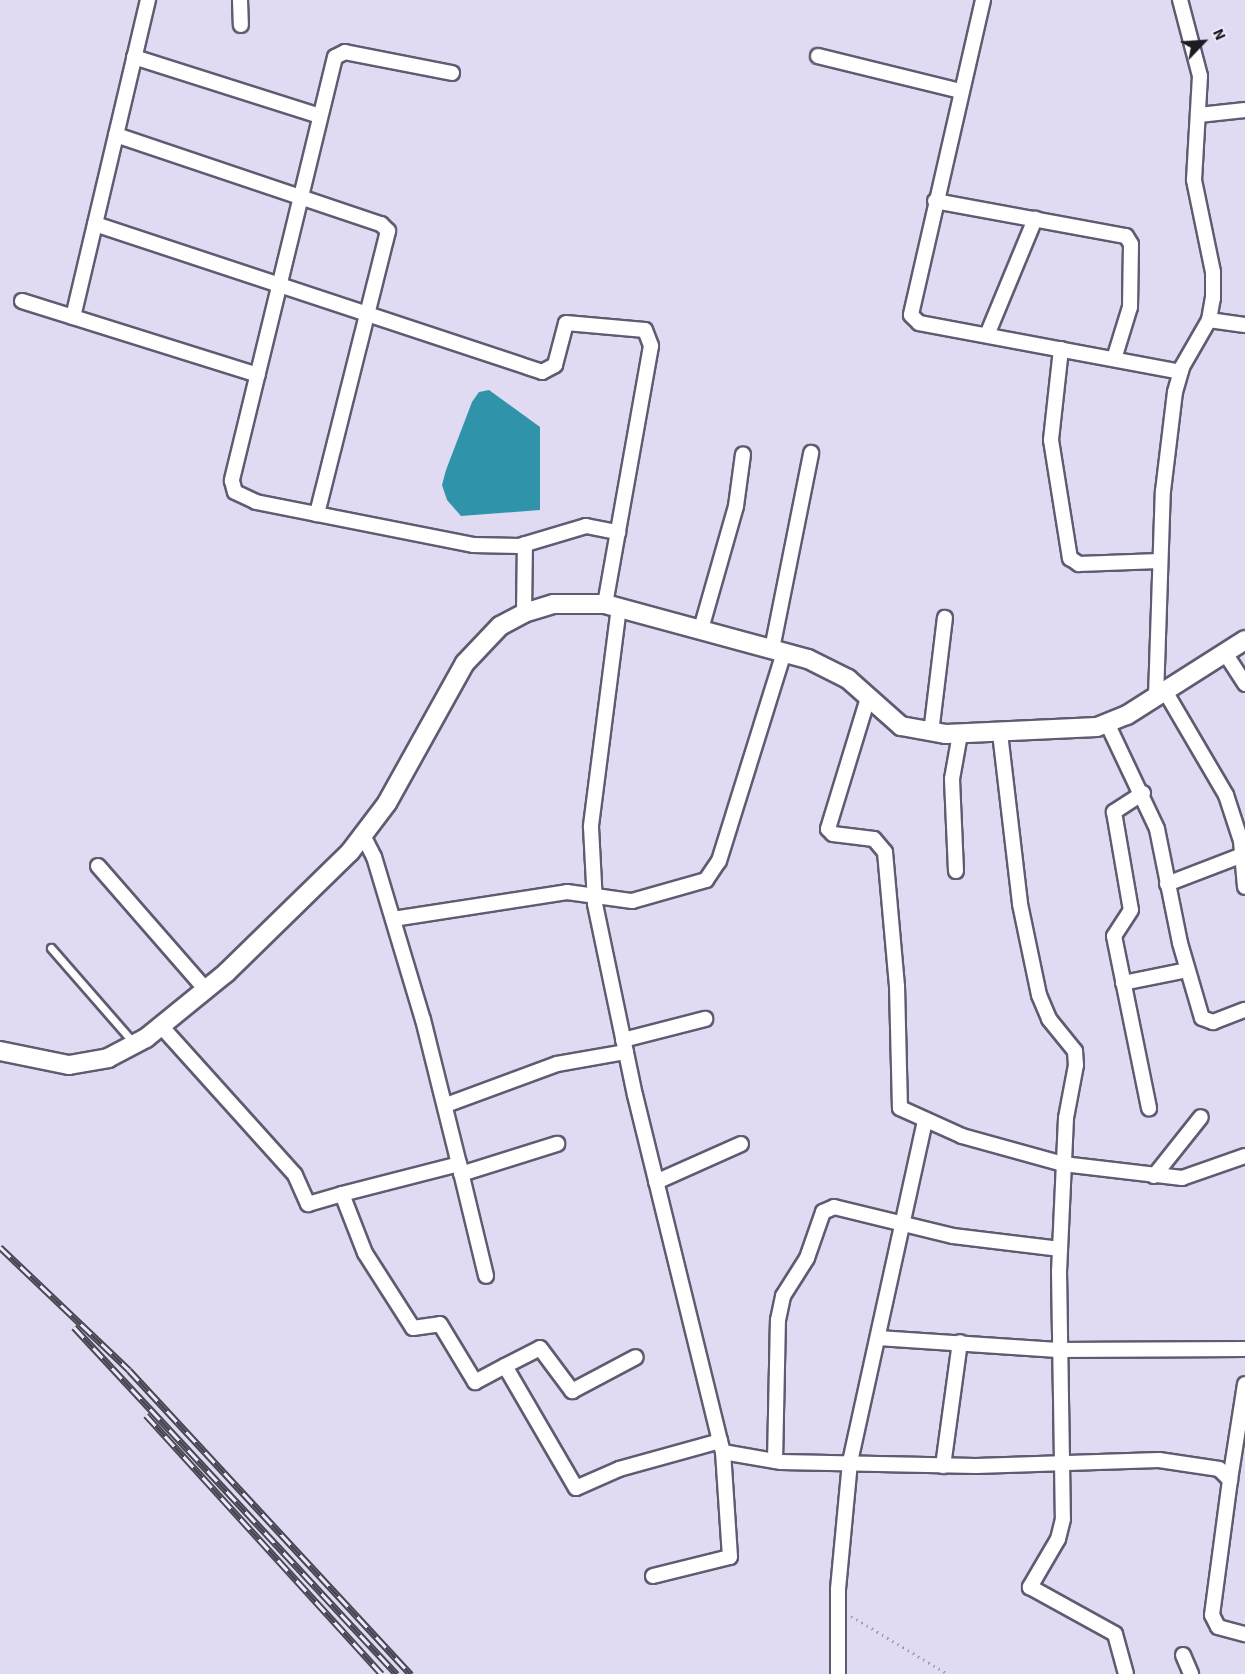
<!DOCTYPE html>
<style>
body{margin:0}
#map{position:relative;width:1245px;height:1674px;overflow:hidden;background:#e0daf3;font-family:"Source Sans 3",sans-serif}
div>[style]{position:absolute}
.water>*{inset:0;background:#2f94a9}
.path>*{height:3px;margin-top:-1.5px;transform-origin:0;background:repeating-linear-gradient(90deg,#a29db1 0 1.5px,transparent 0 6px)}
.roads{filter:drop-shadow(2px 0 #605b70) drop-shadow(-2px 0 #605b70) drop-shadow(0 2px #605b70) drop-shadow(0 -2px #605b70)}
.service>*{height:7px;margin:-3.5px;padding:0 3.5px;transform-origin:3.5px;border-radius:3.5px;background:#fff}
.minor>*{height:14px;margin:-7px;padding:0 7px;transform-origin:7px;border-radius:7px;background:#fff}
.tertiary>*{height:18px;margin:-9px;padding:0 9px;transform-origin:9px;border-radius:9px;background:#fff}
.rail>*{height:7px;margin-top:-3.5px;transform-origin:0;background:repeating-linear-gradient(90deg,#ede8fc 0 14px,#4a4754 0 28px);box-sizing:border-box;border-block:2px solid #4a4754}
span{translate:-50% -50%;white-space:nowrap;text-align:center;line-height:1.15;-webkit-text-stroke:5px #ede8fc;paint-order:stroke}
.north{position:absolute;left:1173px;top:12px;width:60px;height:60px;-webkit-text-stroke:4px #ede8fc;paint-order:stroke;rotate:65deg;font-size:16px;font-weight:700;line-height:24px;text-align:center;color:#1c1a23}
.north::after{content:'';display:block;margin:auto;width:21px;height:27px;background:#1c1a23;clip-path:polygon(50% 0,100% 100%,50% 72%,0 100%)}
</style>
<div id="map">
<div class="water">
<i style="clip-path:polygon(489px 390px,540px 427px,540px 510px,461px 516px,447px 500px,442px 485px,446px 470px,472px 402px,479px 392px)"></i>
</div>
<div class="path">
<i style="left:851px;top:1616px;width:113px;rotate:30.9deg"></i>
</div>
<div class="roads">
<div class="service">
<i style="left:51px;top:948px;width:125px;rotate:48.9deg"></i>
</div>
<div class="minor">
<i style="left:240px;top:0;width:25px;rotate:88deg"></i>
<i style="left:983px;top:0;width:323px;rotate:102.9deg"></i>
<i style="left:911px;top:315px;width:11px;rotate:45deg"></i>
<i style="left:919px;top:323px;width:266px;rotate:10.6deg"></i>
<i style="left:818px;top:56px;width:147px;rotate:13.8deg"></i>
<i style="left:134px;top:57px;width:195px;rotate:17.6deg"></i>
<i style="left:452px;top:73px;width:109px;rotate:-168.9deg"></i>
<i style="left:345px;top:52px;width:11px;rotate:153deg"></i>
<i style="left:335px;top:57px;width:436px;rotate:103.7deg"></i>
<i style="left:232px;top:481px;width:11px;rotate:75deg"></i>
<i style="left:235px;top:492px;width:23px;rotate:25deg"></i>
<i style="left:256px;top:502px;width:221px;rotate:11.2deg"></i>
<i style="left:473px;top:545px;width:46px;rotate:1.2deg"></i>
<i style="left:519px;top:546px;width:70px;rotate:-16.6deg"></i>
<i style="left:586px;top:526px;width:33px;rotate:11deg"></i>
<i style="left:1199px;top:115px;width:46px;rotate:-6.2deg"></i>
<i style="left:116px;top:135px;width:280px;rotate:18.6deg"></i>
<i style="left:381px;top:224px;width:10px;rotate:45deg"></i>
<i style="left:388px;top:231px;width:292px;rotate:104.1deg"></i>
<i style="left:935px;top:201px;width:194px;rotate:10.4deg"></i>
<i style="left:1126px;top:236px;width:9px;rotate:58deg"></i>
<i style="left:1131px;top:244px;width:63px;rotate:90.9deg"></i>
<i style="left:1130px;top:307px;width:54px;rotate:107.1deg"></i>
<i style="left:95px;top:224px;width:471px;rotate:18.3deg"></i>
<i style="left:542px;top:372px;width:15px;rotate:-28deg"></i>
<i style="left:555px;top:365px;width:43px;rotate:-75.3deg"></i>
<i style="left:566px;top:323px;width:79px;rotate:5.1deg"></i>
<i style="left:645px;top:330px;width:17px;rotate:69deg"></i>
<i style="left:651px;top:346px;width:262px;rotate:100.1deg"></i>
<i style="left:22px;top:301px;width:247px;rotate:17.4deg"></i>
<i style="left:73px;top:317px;width:326px;rotate:-76.7deg"></i>
<i style="left:1209px;top:320px;width:36px;rotate:8deg"></i>
<i style="left:987px;top:335px;width:126px;rotate:-67.5deg"></i>
<i style="left:1061px;top:349px;width:92px;rotate:96.3deg"></i>
<i style="left:1051px;top:440px;width:120px;rotate:80.9deg"></i>
<i style="left:1070px;top:558px;width:11px;rotate:34deg"></i>
<i style="left:1079px;top:564px;width:80px;rotate:-2.1deg"></i>
<i style="left:619px;top:607px;width:222px;rotate:97.3deg"></i>
<i style="left:591px;top:827px;width:77px;rotate:87deg"></i>
<i style="left:595px;top:904px;width:195px;rotate:78.2deg"></i>
<i style="left:635px;top:1095px;width:356px;rotate:76.2deg"></i>
<i style="left:524px;top:613px;width:69px;rotate:-89.2deg"></i>
<i style="left:701px;top:629px;width:128px;rotate:-74.1deg"></i>
<i style="left:736px;top:506px;width:52px;rotate:-82.3deg"></i>
<i style="left:772px;top:649px;width:200px;rotate:-78.7deg"></i>
<i style="left:1225px;top:653px;width:37px;rotate:57deg"></i>
<i style="left:1165px;top:691px;width:121px;rotate:59.6deg"></i>
<i style="left:1226px;top:795px;width:48px;rotate:71.9deg"></i>
<i style="left:1241px;top:841px;width:46px;rotate:85deg"></i>
<i style="left:1156px;top:697px;width:206px;rotate:-88.1deg"></i>
<i style="left:1163px;top:491px;width:100px;rotate:-83.1deg"></i>
<i style="left:1175px;top:392px;width:26px;rotate:-74deg"></i>
<i style="left:1182px;top:367px;width:54px;rotate:-60.1deg"></i>
<i style="left:1209px;top:320px;width:22px;rotate:-80deg"></i>
<i style="left:1213px;top:298px;width:26px;rotate:-90deg"></i>
<i style="left:1213px;top:272px;width:94px;rotate:-101.7deg"></i>
<i style="left:1194px;top:180px;width:104px;rotate:-86.7deg"></i>
<i style="left:1200px;top:76px;width:79px;rotate:-104.7deg"></i>
<i style="left:868px;top:698px;width:137px;rotate:107deg"></i>
<i style="left:828px;top:829px;width:7px;rotate:45deg"></i>
<i style="left:833px;top:834px;width:41px;rotate:7deg"></i>
<i style="left:874px;top:839px;width:17px;rotate:50deg"></i>
<i style="left:885px;top:852px;width:135px;rotate:84.9deg"></i>
<i style="left:897px;top:986px;width:122px;rotate:88.6deg"></i>
<i style="left:900px;top:1108px;width:68px;rotate:24.3deg"></i>
<i style="left:962px;top:1136px;width:105px;rotate:15.5deg"></i>
<i style="left:1063px;top:1164px;width:120px;rotate:6.7deg"></i>
<i style="left:1182px;top:1178px;width:67px;rotate:-19.2deg"></i>
<i style="left:1107px;top:723px;width:117px;rotate:64.7deg"></i>
<i style="left:1157px;top:829px;width:116px;rotate:78.6deg"></i>
<i style="left:1180px;top:943px;width:78px;rotate:73.7deg"></i>
<i style="left:1202px;top:1018px;width:12px;rotate:20deg"></i>
<i style="left:1213px;top:1022px;width:34px;rotate:-21deg"></i>
<i style="left:931px;top:733px;width:116px;rotate:-83.1deg"></i>
<i style="left:1000px;top:733px;width:172px;rotate:83.3deg"></i>
<i style="left:1020px;top:904px;width:93px;rotate:78.2deg"></i>
<i style="left:1039px;top:995px;width:26px;rotate:67deg"></i>
<i style="left:1049px;top:1019px;width:41px;rotate:50.9deg"></i>
<i style="left:1075px;top:1051px;width:14px;rotate:86deg"></i>
<i style="left:1076px;top:1065px;width:54px;rotate:100.7deg"></i>
<i style="left:1066px;top:1118px;width:153px;rotate:92.6deg"></i>
<i style="left:1059px;top:1271px;width:248px;rotate:89.1deg"></i>
<i style="left:1063px;top:1519px;width:21px;rotate:104deg"></i>
<i style="left:1058px;top:1539px;width:56px;rotate:120.3deg"></i>
<i style="left:1030px;top:1587px;width:97px;rotate:28.9deg"></i>
<i style="left:1115px;top:1634px;width:41px;rotate:74.6deg"></i>
<i style="left:1143px;top:793px;width:35px;rotate:147deg"></i>
<i style="left:1114px;top:812px;width:99px;rotate:80.2deg"></i>
<i style="left:1131px;top:910px;width:31px;rotate:123deg"></i>
<i style="left:1114px;top:936px;width:176px;rotate:78.5deg"></i>
<i style="left:98px;top:866px;width:164px;rotate:48.9deg"></i>
<i style="left:956px;top:871px;width:92px;rotate:-92.5deg"></i>
<i style="left:952px;top:779px;width:46px;rotate:-79.9deg"></i>
<i style="left:1167px;top:884px;width:84px;rotate:-21deg"></i>
<i style="left:393px;top:919px;width:176px;rotate:-8.8deg"></i>
<i style="left:567px;top:892px;width:66px;rotate:7.9deg"></i>
<i style="left:632px;top:901px;width:77px;rotate:-15.8deg"></i>
<i style="left:706px;top:880px;width:23px;rotate:-56deg"></i>
<i style="left:719px;top:861px;width:219px;rotate:-72.7deg"></i>
<i style="left:1123px;top:983px;width:65px;rotate:-11.5deg"></i>
<i style="left:161px;top:1026px;width:200px;rotate:48deg"></i>
<i style="left:295px;top:1175px;width:32px;rotate:66deg"></i>
<i style="left:308px;top:1204px;width:35px;rotate:-16deg"></i>
<i style="left:342px;top:1194px;width:63px;rotate:68.7deg"></i>
<i style="left:365px;top:1253px;width:89px;rotate:57.4deg"></i>
<i style="left:413px;top:1328px;width:27px;rotate:-8deg"></i>
<i style="left:440px;top:1324px;width:68px;rotate:58.9deg"></i>
<i style="left:475px;top:1382px;width:34px;rotate:-28deg"></i>
<i style="left:505px;top:1366px;width:141px;rotate:59.8deg"></i>
<i style="left:576px;top:1488px;width:47px;rotate:-23.8deg"></i>
<i style="left:619px;top:1469px;width:105px;rotate:-15.5deg"></i>
<i style="left:720px;top:1441px;width:11px;rotate:75deg"></i>
<i style="left:723px;top:1452px;width:59px;rotate:9.8deg"></i>
<i style="left:781px;top:1462px;width:195px;rotate:1.2deg"></i>
<i style="left:976px;top:1466px;width:183px;rotate:-1.9deg"></i>
<i style="left:1159px;top:1460px;width:61px;rotate:8.5deg"></i>
<i style="left:1219px;top:1469px;width:16px;rotate:45deg"></i>
<i style="left:1230px;top:1480px;width:136px;rotate:97.6deg"></i>
<i style="left:1212px;top:1615px;width:13px;rotate:63deg"></i>
<i style="left:1218px;top:1627px;width:28px;rotate:15deg"></i>
<i style="left:623px;top:1040px;width:85px;rotate:-14.4deg"></i>
<i style="left:446px;top:1105px;width:118px;rotate:-20.3deg"></i>
<i style="left:557px;top:1064px;width:70px;rotate:-9.9deg"></i>
<i style="left:459px;top:1164px;width:115px;rotate:76.4deg"></i>
<i style="left:461px;top:1174px;width:101px;rotate:-17.4deg"></i>
<i style="left:1154px;top:1176px;width:75px;rotate:-51.5deg"></i>
<i style="left:656px;top:1182px;width:93px;rotate:-24.1deg"></i>
<i style="left:342px;top:1194px;width:121px;rotate:-14.4deg"></i>
<i style="left:459px;top:1164px;width:148px;rotate:-104deg"></i>
<i style="left:423px;top:1020px;width:170px;rotate:-106.7deg"></i>
<i style="left:374px;top:857px;width:25px;rotate:-117deg"></i>
<i style="left:878px;top:1338px;width:180px;rotate:3.8deg"></i>
<i style="left:1058px;top:1350px;width:187px;rotate:-0.3deg"></i>
<i style="left:505px;top:1366px;width:39px;rotate:-27deg"></i>
<i style="left:540px;top:1348px;width:54px;rotate:53.3deg"></i>
<i style="left:572px;top:1391px;width:72px;rotate:-28deg"></i>
<i style="left:775px;top:1461px;width:141px;rotate:-88.8deg"></i>
<i style="left:778px;top:1320px;width:25px;rotate:-78deg"></i>
<i style="left:783px;top:1296px;width:45px;rotate:-57.7deg"></i>
<i style="left:807px;top:1258px;width:49px;rotate:-70.8deg"></i>
<i style="left:823px;top:1212px;width:12px;rotate:-24deg"></i>
<i style="left:834px;top:1207px;width:122px;rotate:13.7deg"></i>
<i style="left:953px;top:1236px;width:108px;rotate:6.9deg"></i>
<i style="left:943px;top:1466px;width:125px;rotate:-82.2deg"></i>
<i style="left:1230px;top:1480px;width:97px;rotate:-81.1deg"></i>
<i style="left:653px;top:1576px;width:79px;rotate:-13.9deg"></i>
<i style="left:730px;top:1557px;width:105px;rotate:-93.8deg"></i>
<i style="left:1183px;top:1655px;width:21px;rotate:67deg"></i>
<i style="left:838px;top:1674px;width:85px;rotate:-90deg"></i>
<i style="left:838px;top:1589px;width:128px;rotate:-84.6deg"></i>
<i style="left:850px;top:1462px;width:350px;rotate:-77.6deg"></i>
</div>
<div class="tertiary">
<i style="left:0;top:1051px;width:70px;rotate:11.5deg"></i>
<i style="left:69px;top:1065px;width:40px;rotate:-10deg"></i>
<i style="left:108px;top:1058px;width:43px;rotate:-27.8deg"></i>
<i style="left:146px;top:1038px;width:103px;rotate:-39.1deg"></i>
<i style="left:226px;top:973px;width:173px;rotate:-44.3deg"></i>
<i style="left:350px;top:852px;width:61px;rotate:-52.9deg"></i>
<i style="left:387px;top:803px;width:160px;rotate:-60.9deg"></i>
<i style="left:465px;top:663px;width:51px;rotate:-46.6deg"></i>
<i style="left:500px;top:626px;width:27px;rotate:-28deg"></i>
<i style="left:524px;top:613px;width:31px;rotate:-17deg"></i>
<i style="left:554px;top:604px;width:51px"></i>
<i style="left:605px;top:604px;width:210px;rotate:15.2deg"></i>
<i style="left:808px;top:659px;width:45px;rotate:26.6deg"></i>
<i style="left:848px;top:679px;width:71px;rotate:41.6deg"></i>
<i style="left:901px;top:726px;width:46px;rotate:10.1deg"></i>
<i style="left:946px;top:734px;width:151px;rotate:-2.7deg"></i>
<i style="left:1097px;top:727px;width:32px;rotate:-22deg"></i>
<i style="left:1127px;top:715px;width:140px;rotate:-32.4deg"></i>
</div>
</div>
<div class="rail">
<i style="left:0;top:1247px;width:178px;rotate:43.6deg"></i>
<i style="left:129px;top:1370px;width:415px;rotate:47.2deg"></i>
<i style="left:74px;top:1327px;width:474px;rotate:47.1deg"></i>
<i style="left:146px;top:1415px;width:350px;rotate:47.7deg"></i>
</div>
<div class="north">N</div>
</div>
